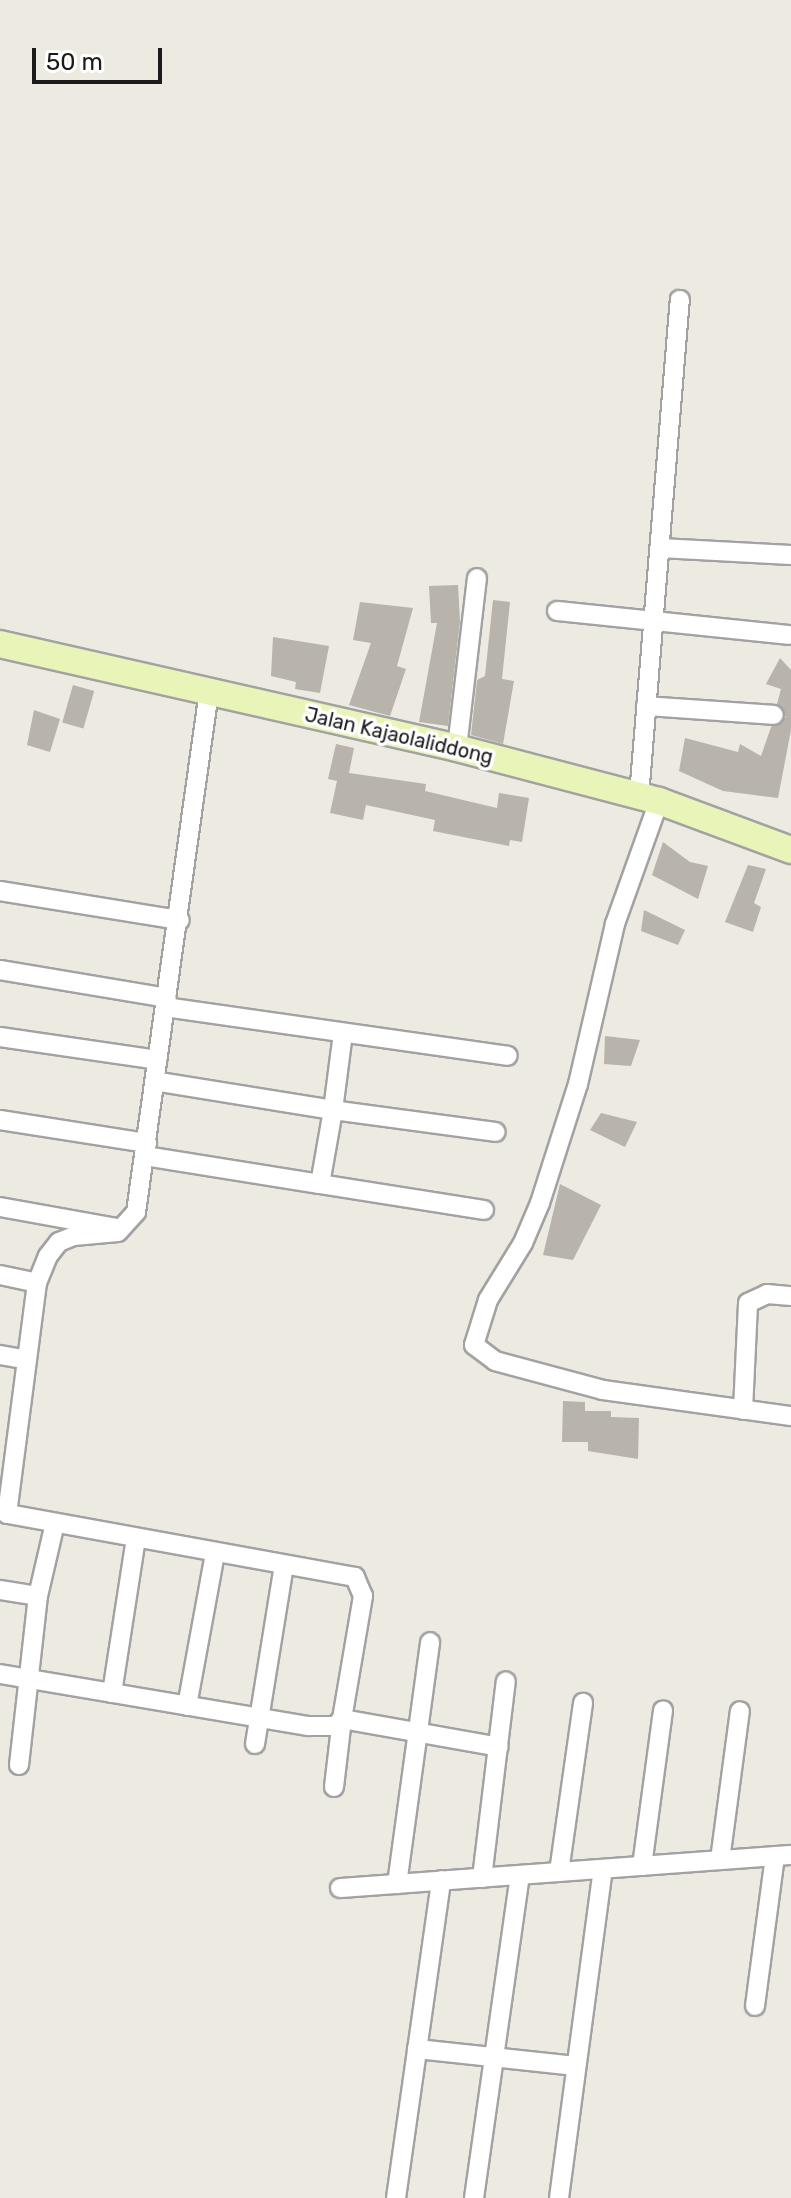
<!DOCTYPE html>
<style>
body{margin:0}
#map{position:relative;width:791px;height:2198px;overflow:hidden;background:#eceae1;font-family:Rubik,sans-serif}
div>[style]{position:absolute}
.building>*{inset:0;background:#b8b3ab;transform-origin:0 0}
.roads{filter:drop-shadow(2px 0 #a2a2a2) drop-shadow(-2px 0 #a2a2a2) drop-shadow(0 2px #a2a2a2) drop-shadow(0 -2px #a2a2a2)}
.street>*{height:18px;margin:-9px;padding:0 9px;transform-origin:9px;border-radius:9px;background:#fff}
.secondary>*{height:26px;margin:-13px;padding:0 13px;transform-origin:13px;border-radius:13px;background:#e8f4b8}
span{translate:-50% -50%;white-space:nowrap;text-align:center;line-height:1.15;-webkit-text-stroke:7px #fff;paint-order:stroke}
.street-label{font-size:20px;color:#1b1b1b}
.scale{position:absolute;left:32px;top:48px;width:130px;height:36px;box-sizing:border-box;border:4px solid #1b1b1b;border-top:0;padding-left:10px;font-size:24px;line-height:28px;white-space:nowrap;color:#1b1b1b;-webkit-text-stroke:6px #fff;paint-order:stroke}
</style>
<div id="map">
<div class="building">
<i style="clip-path:polygon(458px 585px,460px 622px,448px 726px,419px 722px,437px 623px,431px 623px,429px 586px)"></i>
<i style="clip-path:polygon(493px 600px,510px 602px,502px 679px,514px 681px,503px 744px,471px 735px,477px 680px,485px 676px)"></i>
<i style="clip-path:polygon(360px 602px,413px 608px,397px 666px,406px 669px,390px 716px,349px 705px,371px 643px,353px 640px)"></i>
<i style="clip-path:polygon(273px 637px,329px 646px,320px 693px,295px 689px,296px 682px,271px 676px)"></i>
<i style="clip-path:polygon(780px 658px,791px 670px,791px 730px,778px 798px,723px 791px,679px 771px,685px 738px,738px 752px,740px 744px,761px 756px,771px 727px,786px 717px,777px 704px,781px 689px,766px 684px)"></i>
<i style="left:73px;top:685px;width:22px;height:39px;rotate:16deg"></i>
<i style="clip-path:polygon(34px 710px,60px 719px,50px 752px,27px 745px)"></i>
<i style="clip-path:polygon(336px 744px,354px 748px,349px 773px,426px 784px,425px 791px,497px 808px,499px 793px,529px 798px,522px 842px,510px 840px,509px 846px,433px 831px,435px 820px,366px 805px,363px 820px,330px 813px,337px 781px,328px 779px)"></i>
<i style="clip-path:polygon(663px 842px,690px 862px,708px 866px,698px 899px,652px 875px)"></i>
<i style="clip-path:polygon(748px 865px,766px 869px,754px 903px,761px 907px,753px 932px,725px 922px)"></i>
<i style="clip-path:polygon(644px 910px,685px 930px,678px 945px,641px 931px)"></i>
<i style="clip-path:polygon(605px 1036px,640px 1040px,631px 1066px,604px 1064px)"></i>
<i style="clip-path:polygon(601px 1113px,637px 1122px,625px 1147px,590px 1130px)"></i>
<i style="clip-path:polygon(560px 1184px,601px 1205px,573px 1260px,543px 1255px)"></i>
<i style="clip-path:polygon(563px 1401px,585px 1402px,585px 1411px,611px 1411px,611px 1417px,639px 1418px,638px 1459px,588px 1451px,588px 1442px,562px 1442px)"></i>
</div>
<div class="roads">
<div class="street">
<i style="left:660px;top:548px;width:131px;rotate:3.1deg"></i>
<i style="left:557px;top:611px;width:233px;rotate:5.9deg"></i>
<i style="left:646px;top:706px;width:128px;rotate:4deg"></i>
<i style="left:457px;top:748px;width:171px;rotate:-83.3deg"></i>
<i style="left:639px;top:796px;width:498px;rotate:-85.3deg"></i>
<i style="left:659px;top:801px;width:131px;rotate:109.7deg"></i>
<i style="left:615px;top:924px;width:164px;rotate:103deg"></i>
<i style="left:578px;top:1084px;width:125px;rotate:107.7deg"></i>
<i style="left:540px;top:1203px;width:43px;rotate:113deg"></i>
<i style="left:523px;top:1243px;width:67px;rotate:121.6deg"></i>
<i style="left:488px;top:1300px;width:47px;rotate:107.3deg"></i>
<i style="left:474px;top:1345px;width:26px;rotate:37deg"></i>
<i style="left:495px;top:1361px;width:112px;rotate:15deg"></i>
<i style="left:603px;top:1390px;width:190px;rotate:7.9deg"></i>
<i style="left:0;top:891px;width:182px;rotate:9.2deg"></i>
<i style="left:0;top:970px;width:169px;rotate:9.5deg"></i>
<i style="left:165px;top:1007px;width:346px;rotate:8.1deg"></i>
<i style="left:343px;top:1033px;width:78px;rotate:97.4deg"></i>
<i style="left:333px;top:1110px;width:164px;rotate:7.7deg"></i>
<i style="left:0;top:1037px;width:159px;rotate:8.3deg"></i>
<i style="left:0;top:1120px;width:149px;rotate:8.9deg"></i>
<i style="left:145px;top:1156px;width:177px;rotate:9.1deg"></i>
<i style="left:320px;top:1184px;width:75px;rotate:-80deg"></i>
<i style="left:333px;top:1110px;width:181px;rotate:-170.8deg"></i>
<i style="left:320px;top:1184px;width:166px;rotate:9deg"></i>
<i style="left:0;top:1207px;width:119px;rotate:10.2deg"></i>
<i style="left:0;top:1275px;width:38px;rotate:12deg"></i>
<i style="left:0;top:1355px;width:27px;rotate:10deg"></i>
<i style="left:743px;top:1410px;width:107px;rotate:-87.3deg"></i>
<i style="left:748px;top:1303px;width:21px;rotate:-25deg"></i>
<i style="left:767px;top:1294px;width:24px;rotate:5deg"></i>
<i style="left:0;top:1590px;width:38px;rotate:9deg"></i>
<i style="left:0;top:1674px;width:313px;rotate:9.6deg"></i>
<i style="left:309px;top:1726px;width:26px"></i>
<i style="left:335px;top:1726px;width:10px;rotate:-45deg"></i>
<i style="left:342px;top:1719px;width:125px;rotate:-80.3deg"></i>
<i style="left:363px;top:1596px;width:21px;rotate:-113deg"></i>
<i style="left:355px;top:1577px;width:354px;rotate:-169.7deg"></i>
<i style="left:7px;top:1514px;width:233px;rotate:-82.6deg"></i>
<i style="left:37px;top:1283px;width:29px;rotate:-68deg"></i>
<i style="left:48px;top:1256px;width:18px;rotate:-52deg"></i>
<i style="left:59px;top:1242px;width:16px;rotate:-22deg"></i>
<i style="left:74px;top:1236px;width:44px;rotate:-5.2deg"></i>
<i style="left:118px;top:1232px;width:27px;rotate:-48deg"></i>
<i style="left:136px;top:1212px;width:526px;rotate:-82.02deg"></i>
<i style="left:112px;top:1693px;width:157px;rotate:-81.2deg"></i>
<i style="left:187px;top:1706px;width:156px;rotate:-79.6deg"></i>
<i style="left:255px;top:1744px;width:181px;rotate:-80.8deg"></i>
<i style="left:19px;top:1765px;width:170px;rotate:-83.6deg"></i>
<i style="left:38px;top:1596px;width:75px;rotate:-76.9deg"></i>
<i style="left:334px;top:1787px;width:68px;rotate:-83.3deg"></i>
<i style="left:342px;top:1719px;width:159px;rotate:10.1deg"></i>
<i style="left:720px;top:1860px;width:150px;rotate:-82.4deg"></i>
<i style="left:642px;top:1866px;width:157px;rotate:-82.3deg"></i>
<i style="left:559px;top:1872px;width:171px;rotate:-81.9deg"></i>
<i style="left:482px;top:1878px;width:198px;rotate:-83.1deg"></i>
<i style="left:397px;top:1884px;width:244px;rotate:-82.2deg"></i>
<i style="left:340px;top:1888px;width:452px;rotate:-4.2deg"></i>
<i style="left:755px;top:2006px;width:151px;rotate:-82.4deg"></i>
<i style="left:417px;top:2049px;width:160px;rotate:6.1deg"></i>
<i style="left:396px;top:2198px;width:321px;rotate:-81.9deg"></i>
<i style="left:474px;top:2198px;width:326px;rotate:-81.9deg"></i>
<i style="left:559px;top:2198px;width:332px;rotate:-82.4deg"></i>
</div>
<div class="secondary">
<i style="left:0;top:644px;width:469px;rotate:12.8deg"></i>
<i style="left:457px;top:748px;width:209px;rotate:14.7deg"></i>
<i style="left:659px;top:801px;width:141px;rotate:20.4deg"></i>
</div>
</div>
<div class="street-label">
<span style="left:399px;top:736px;rotate:13deg">Jalan Kajaolaliddong</span>
</div>
<div class="scale">50 m</div>
</div>
